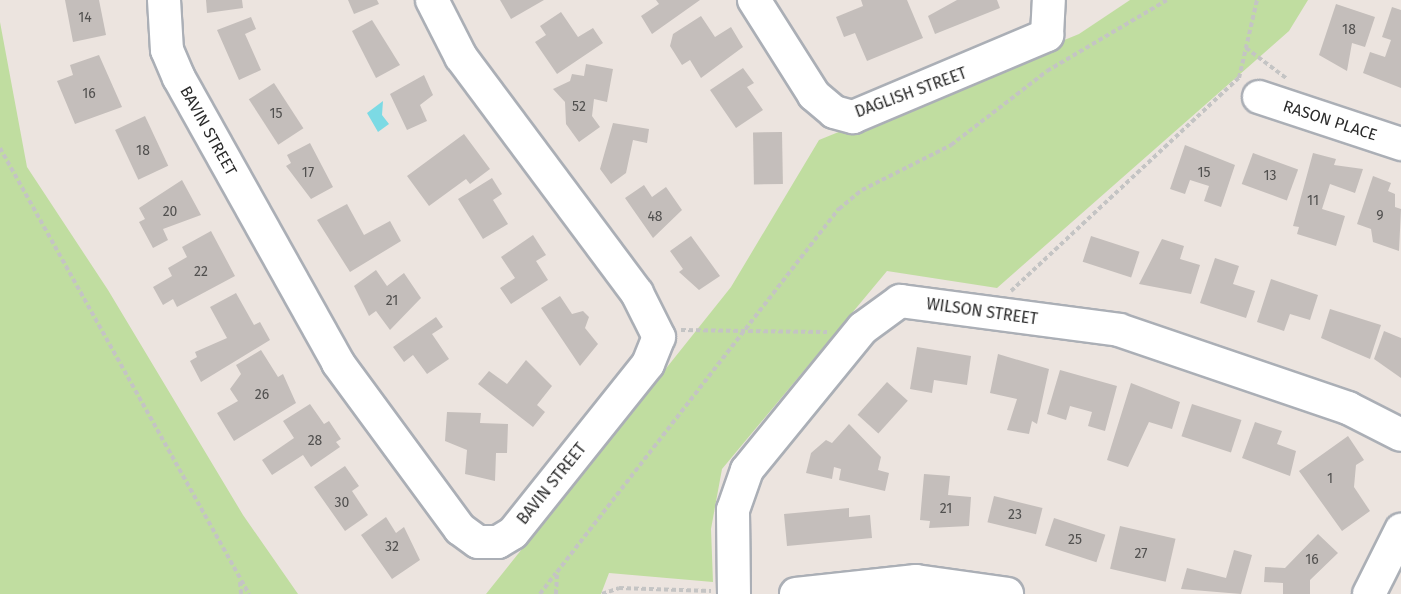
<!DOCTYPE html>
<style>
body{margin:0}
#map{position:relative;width:1401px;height:594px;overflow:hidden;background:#ece4df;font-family:"Fira Sans",sans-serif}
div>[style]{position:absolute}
.green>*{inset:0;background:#c0dda0}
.water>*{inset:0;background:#7cdae4}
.building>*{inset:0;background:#c4bebb;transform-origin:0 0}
.path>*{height:4px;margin-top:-2px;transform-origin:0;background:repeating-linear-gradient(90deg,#c4c4c4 0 4.5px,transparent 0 7.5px)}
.roads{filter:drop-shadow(2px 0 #abafb6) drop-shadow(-2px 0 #abafb6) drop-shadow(0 2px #abafb6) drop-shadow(0 -2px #abafb6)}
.minor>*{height:32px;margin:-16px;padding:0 16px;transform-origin:16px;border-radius:16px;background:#fff}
span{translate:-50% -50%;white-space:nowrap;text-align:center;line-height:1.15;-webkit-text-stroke:4.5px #fff;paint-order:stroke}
.number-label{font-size:14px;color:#51504f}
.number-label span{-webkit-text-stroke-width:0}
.street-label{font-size:16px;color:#2b2b2b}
</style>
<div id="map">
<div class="green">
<i style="clip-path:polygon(1130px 0,1308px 0,1289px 31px,997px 288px,887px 271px,722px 469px,711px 529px,713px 582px,609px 573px,601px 594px,486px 594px,731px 287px,819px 140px,1079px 34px)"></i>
<i style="clip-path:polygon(0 22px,27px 167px,108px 290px,243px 515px,298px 594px,0 594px)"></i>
</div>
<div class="water">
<i style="clip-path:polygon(383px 101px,382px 115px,389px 124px,378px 132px,367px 113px)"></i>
</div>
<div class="building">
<i style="clip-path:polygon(65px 0,99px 0,106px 35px,73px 42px)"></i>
<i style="clip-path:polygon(206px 0,242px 0,243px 8px,207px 13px)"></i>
<i style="clip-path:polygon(348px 0,377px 0,379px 4px,354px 14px)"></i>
<i style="clip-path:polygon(500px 0,544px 0,511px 19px)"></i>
<i style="clip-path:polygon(656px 0,700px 0,652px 34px,641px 16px,659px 4px)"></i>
<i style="clip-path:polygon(861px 0,907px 0,923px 38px,867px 61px,855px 33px,844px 37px,836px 17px,863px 6px)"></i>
<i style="clip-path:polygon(957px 0,997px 0,1000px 8px,935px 34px,928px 16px)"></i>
<i style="clip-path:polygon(1336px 4px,1375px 17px,1365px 47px,1352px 43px,1347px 71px,1319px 55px)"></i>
<i style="clip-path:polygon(1392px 7px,1401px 10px,1401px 88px,1363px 73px,1370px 52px,1385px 57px,1391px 40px,1382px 37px)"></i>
<i style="clip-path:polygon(561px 12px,578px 37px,593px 28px,603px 43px,557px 74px,535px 42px,546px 35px,540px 26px)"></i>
<i style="clip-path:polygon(701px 16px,715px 37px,731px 27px,743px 47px,701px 78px,690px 60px,682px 65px,670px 46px,673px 34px)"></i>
<i style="clip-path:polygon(251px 17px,256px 29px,245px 34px,261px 70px,239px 80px,217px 30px)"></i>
<i style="clip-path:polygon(372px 20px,400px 65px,376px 78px,352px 31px)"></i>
<i style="clip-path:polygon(99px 55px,122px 107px,75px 124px,57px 81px,73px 75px,70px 65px)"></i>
<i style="clip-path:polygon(586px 64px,613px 69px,607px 102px,594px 99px,592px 116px,600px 127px,579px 142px,566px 124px,565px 102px,553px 89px,570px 81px,572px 74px,584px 76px)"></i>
<i style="clip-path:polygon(743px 68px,754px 83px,747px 87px,763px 110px,736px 128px,710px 90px)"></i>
<i style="clip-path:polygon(424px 75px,433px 95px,420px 105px,427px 121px,407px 130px,390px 94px)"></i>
<i style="left:274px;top:83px;width:54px;height:30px;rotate:57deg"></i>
<i style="left:145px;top:116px;width:55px;height:33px;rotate:65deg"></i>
<i style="clip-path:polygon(613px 123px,649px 129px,647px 143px,633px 140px,626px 173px,611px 184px,600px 169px)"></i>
<i style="left:782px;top:132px;width:52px;height:29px;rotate:89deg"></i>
<i style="clip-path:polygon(464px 134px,490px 169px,470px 184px,466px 179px,429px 206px,407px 176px)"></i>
<i style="clip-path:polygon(310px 143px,333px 187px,311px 199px,286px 166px,291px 163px,287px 155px)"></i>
<i style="clip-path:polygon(1185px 145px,1235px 165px,1221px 207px,1204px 201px,1209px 186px,1190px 180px,1185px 194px,1170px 189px)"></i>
<i style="left:1253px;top:153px;width:48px;height:33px;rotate:20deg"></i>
<i style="clip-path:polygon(1313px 153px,1336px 159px,1334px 165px,1363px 169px,1355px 193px,1330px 184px,1322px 209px,1345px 216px,1336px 246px,1297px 234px,1299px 227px,1293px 226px)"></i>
<i style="clip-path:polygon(1373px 176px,1391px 183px,1388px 191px,1395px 194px,1395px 207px,1401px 209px,1399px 251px,1373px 242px,1371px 229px,1357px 224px)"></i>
<i style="clip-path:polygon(492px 178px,502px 194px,493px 200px,508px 224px,483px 239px,458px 199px)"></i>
<i style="clip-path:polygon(182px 180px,201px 215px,163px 229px,168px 240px,153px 248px,139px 222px,145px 219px,139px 208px)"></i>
<i style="clip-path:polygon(644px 185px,652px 197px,666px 187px,682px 210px,653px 238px,625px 198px)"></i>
<i style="clip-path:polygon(347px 204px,364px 235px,390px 221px,401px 241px,350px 272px,317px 220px)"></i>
<i style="clip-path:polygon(211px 231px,235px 276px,177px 307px,173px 299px,163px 305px,153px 287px,172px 276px,168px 268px,187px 257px,182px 247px)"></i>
<i style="clip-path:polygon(533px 235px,546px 255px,536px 261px,548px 280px,511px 304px,500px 288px,515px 278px,501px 257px)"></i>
<i style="clip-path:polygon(691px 236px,720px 276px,699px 290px,679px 272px,683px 269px,670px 251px)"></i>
<i style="left:1091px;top:236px;width:51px;height:27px;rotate:18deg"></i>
<i style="clip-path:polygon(1162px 239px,1184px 246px,1180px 259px,1200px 265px,1191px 294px,1139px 284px)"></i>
<i style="clip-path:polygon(1215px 258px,1239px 266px,1233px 284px,1255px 291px,1246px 318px,1200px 303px)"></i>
<i style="clip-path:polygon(376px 270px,387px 286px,404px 273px,421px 298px,390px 330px,376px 311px,369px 316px,354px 286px)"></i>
<i style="clip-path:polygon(1271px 279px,1318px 295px,1310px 320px,1290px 314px,1284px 331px,1257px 322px)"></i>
<i style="clip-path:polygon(236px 293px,254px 325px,260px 322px,270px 340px,201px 382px,190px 361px,197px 357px,195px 352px,227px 338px,210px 307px)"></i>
<i style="clip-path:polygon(560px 296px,572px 314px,583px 311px,589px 317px,585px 328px,598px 344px,580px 366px,541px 308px)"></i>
<i style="clip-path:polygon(1330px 309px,1381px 325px,1370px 359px,1321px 338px)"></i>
<i style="clip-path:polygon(436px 317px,443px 327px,432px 334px,449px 359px,427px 374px,413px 355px,404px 362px,393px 347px)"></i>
<i style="clip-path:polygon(1384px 331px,1401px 338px,1401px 378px,1374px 359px)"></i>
<i style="clip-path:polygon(917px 347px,971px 356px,967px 385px,934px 380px,932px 393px,910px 389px)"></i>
<i style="clip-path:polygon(261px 350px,278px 377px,283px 374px,296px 403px,234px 441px,217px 413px,238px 401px,230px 389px,241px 374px,236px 365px)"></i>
<i style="clip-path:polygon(998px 354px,1049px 369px,1037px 424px,1032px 421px,1029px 434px,1007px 430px,1017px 399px,990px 393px)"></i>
<i style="clip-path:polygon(526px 360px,552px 386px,537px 405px,545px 412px,533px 427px,478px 384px,489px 371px,507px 384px)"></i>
<i style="clip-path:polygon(1060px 370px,1117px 386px,1105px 431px,1088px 426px,1092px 412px,1070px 406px,1066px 420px,1047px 414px)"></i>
<i style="left:887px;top:382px;width:28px;height:44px;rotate:42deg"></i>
<i style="clip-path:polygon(1131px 383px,1180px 402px,1172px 429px,1149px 422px,1128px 467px,1107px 460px)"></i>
<i style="clip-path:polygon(310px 404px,324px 424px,329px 421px,341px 439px,336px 442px,340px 447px,311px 467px,303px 455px,272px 475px,262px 460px,294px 438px,283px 421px)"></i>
<i style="left:1192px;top:404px;width:52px;height:34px;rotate:18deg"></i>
<i style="clip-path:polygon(447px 412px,481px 413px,480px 423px,508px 424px,507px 453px,496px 453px,495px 481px,465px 474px,467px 450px,445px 441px)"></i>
<i style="clip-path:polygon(1255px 422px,1282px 431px,1277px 444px,1296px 451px,1290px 476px,1242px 458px)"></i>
<i style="clip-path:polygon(849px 424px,881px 457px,878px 470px,889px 473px,885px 491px,839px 480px,841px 469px,834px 467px,832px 479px,806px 473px,811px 453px,826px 440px,832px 443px)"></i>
<i style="clip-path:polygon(1348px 436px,1364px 460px,1356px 465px,1354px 487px,1370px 511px,1342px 531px,1299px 471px)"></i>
<i style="clip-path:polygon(345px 466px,359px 486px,352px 491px,368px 515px,345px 531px,314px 487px)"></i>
<i style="clip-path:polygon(924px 474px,950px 476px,948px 495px,971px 497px,969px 526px,929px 528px,930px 521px,920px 520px)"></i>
<i style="left:994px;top:496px;width:50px;height:27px;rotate:14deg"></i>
<i style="clip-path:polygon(849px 508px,849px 517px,870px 515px,872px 538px,787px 546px,784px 514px)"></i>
<i style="clip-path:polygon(386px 517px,396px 533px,404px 527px,420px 560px,392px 579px,361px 535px)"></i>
<i style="left:1054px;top:518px;width:54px;height:29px;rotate:18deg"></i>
<i style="left:1120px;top:526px;width:57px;height:44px;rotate:13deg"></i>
<i style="clip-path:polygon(1318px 534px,1338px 553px,1310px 580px,1310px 594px,1283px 594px,1283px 583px,1264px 582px,1265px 567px,1285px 568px)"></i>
<i style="clip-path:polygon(1234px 550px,1252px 555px,1241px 594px,1181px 589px,1187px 568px,1226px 578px)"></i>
</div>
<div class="path">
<i style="left:1246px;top:48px;width:50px;rotate:36.9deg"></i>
<i style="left:0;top:148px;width:511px;rotate:60.83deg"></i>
<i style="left:1011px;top:291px;width:312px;rotate:-43.1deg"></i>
<i style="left:1239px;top:78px;width:80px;rotate:-77deg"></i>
<i style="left:681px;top:330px;width:146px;rotate:0.8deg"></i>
<i style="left:240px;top:582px;width:12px;rotate:85deg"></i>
<i style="left:540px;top:594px;width:26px;rotate:-53deg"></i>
<i style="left:556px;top:594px;width:22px;rotate:-87deg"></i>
<i style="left:557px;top:572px;width:460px;rotate:-52.2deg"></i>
<i style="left:839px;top:209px;width:30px;rotate:-40deg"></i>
<i style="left:862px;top:190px;width:100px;rotate:-26.8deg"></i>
<i style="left:951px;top:145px;width:121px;rotate:-37.6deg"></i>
<i style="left:1047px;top:71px;width:139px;rotate:-30.6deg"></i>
<i style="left:602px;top:594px;width:18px;rotate:-19deg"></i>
<i style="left:619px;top:588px;width:92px;rotate:1.9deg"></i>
</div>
<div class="roads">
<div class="minor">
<i style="left:164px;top:0;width:50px;rotate:86.6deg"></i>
<i style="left:167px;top:50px;width:30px;rotate:67deg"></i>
<i style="left:179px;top:78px;width:326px;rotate:60.8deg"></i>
<i style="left:338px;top:363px;width:206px;rotate:53.7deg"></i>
<i style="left:460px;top:529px;width:22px;rotate:36deg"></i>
<i style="left:478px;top:542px;width:20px"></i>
<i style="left:498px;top:542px;width:17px;rotate:-31deg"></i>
<i style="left:513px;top:533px;width:216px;rotate:-51.4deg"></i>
<i style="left:648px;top:364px;width:29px;rotate:-68deg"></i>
<i style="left:659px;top:337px;width:49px;rotate:-116.6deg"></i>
<i style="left:637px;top:293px;width:294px;rotate:-126.7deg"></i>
<i style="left:461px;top:57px;width:64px;rotate:-117deg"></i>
<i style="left:754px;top:0;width:112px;rotate:57.7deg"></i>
<i style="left:814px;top:95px;width:26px;rotate:40deg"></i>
<i style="left:834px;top:112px;width:20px;rotate:15deg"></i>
<i style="left:853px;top:117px;width:211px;rotate:-22.9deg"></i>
<i style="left:1047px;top:35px;width:35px;rotate:-87deg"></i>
<i style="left:1259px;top:97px;width:150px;rotate:18.3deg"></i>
<i style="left:734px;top:594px;width:84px;rotate:-90.7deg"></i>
<i style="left:733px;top:510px;width:42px;rotate:-70.7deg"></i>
<i style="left:747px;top:470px;width:183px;rotate:-50.8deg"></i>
<i style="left:863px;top:328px;width:46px;rotate:-36.1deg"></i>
<i style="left:900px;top:301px;width:221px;rotate:7.5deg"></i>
<i style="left:1119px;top:330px;width:242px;rotate:18.8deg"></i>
<i style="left:1348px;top:408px;width:59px;rotate:27deg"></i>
<i style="left:796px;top:594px;width:121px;rotate:-6.2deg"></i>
<i style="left:916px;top:581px;width:92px;rotate:8.1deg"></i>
<i style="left:1369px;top:594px;width:72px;rotate:-63.4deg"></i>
</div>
</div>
<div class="number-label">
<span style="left:85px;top:18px">14</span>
<span style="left:1349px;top:30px">18</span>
<span style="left:89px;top:94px">16</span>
<span style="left:579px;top:107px">52</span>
<span style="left:276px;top:114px">15</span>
<span style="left:143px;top:151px">18</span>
<span style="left:308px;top:173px">17</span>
<span style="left:1204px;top:173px">15</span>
<span style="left:1270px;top:176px">13</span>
<span style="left:1313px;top:201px">11</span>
<span style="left:170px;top:212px">20</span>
<span style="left:1380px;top:216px">9</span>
<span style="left:655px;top:217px">48</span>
<span style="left:201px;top:272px">22</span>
<span style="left:392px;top:301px">21</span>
<span style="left:262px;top:395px">26</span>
<span style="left:315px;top:441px">28</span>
<span style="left:1330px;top:479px">1</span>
<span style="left:342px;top:503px">30</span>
<span style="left:946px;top:509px">21</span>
<span style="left:1015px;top:515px">23</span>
<span style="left:1075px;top:540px">25</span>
<span style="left:392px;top:547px">32</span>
<span style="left:1141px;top:554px">27</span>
<span style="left:1312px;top:560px">16</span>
</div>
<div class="street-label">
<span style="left:911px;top:93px;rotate:-20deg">DAGLISH STREET</span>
<span style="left:1330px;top:121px;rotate:18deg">RASON PLACE</span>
<span style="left:208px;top:131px;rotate:61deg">BAVIN STREET</span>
<span style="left:982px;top:312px;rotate:8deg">WILSON STREET</span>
<span style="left:552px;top:484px;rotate:-51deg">BAVIN STREET</span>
</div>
</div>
